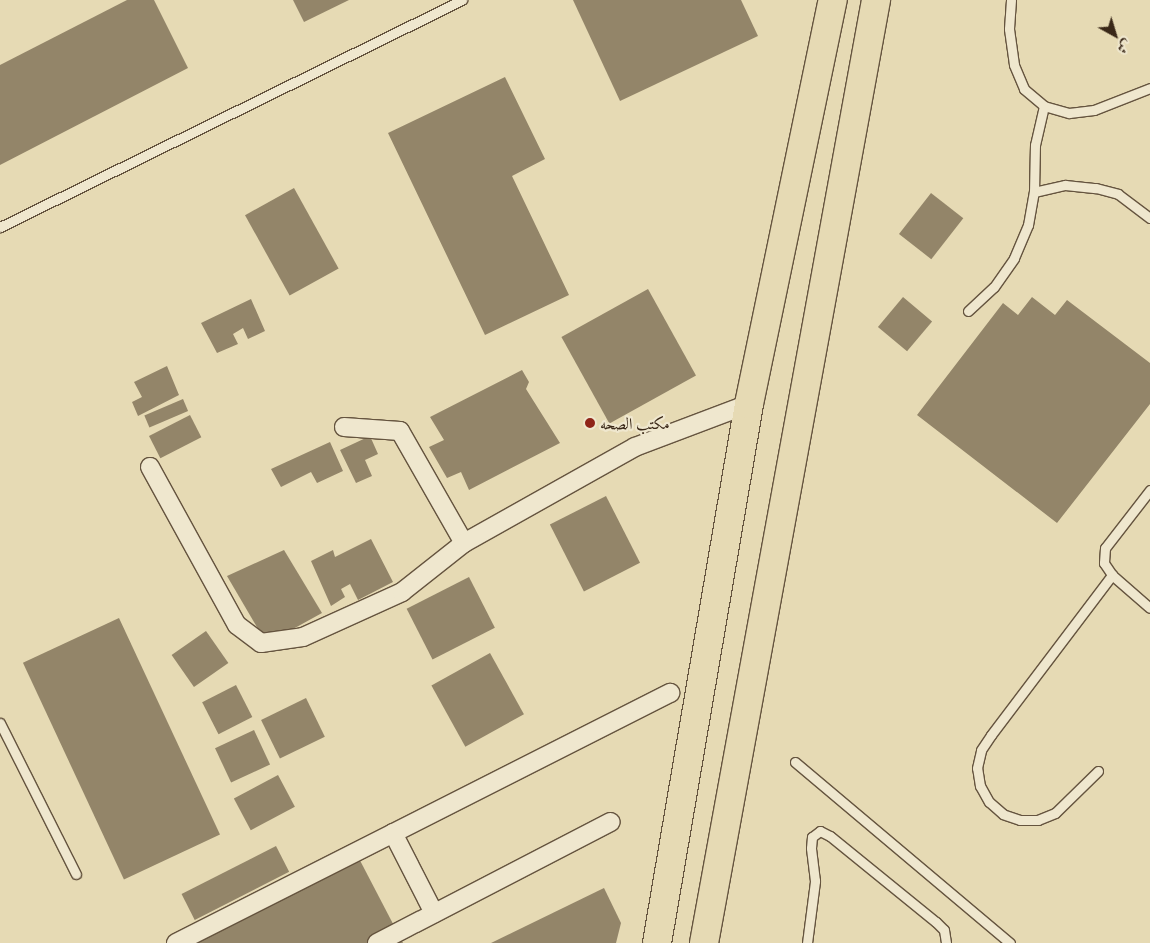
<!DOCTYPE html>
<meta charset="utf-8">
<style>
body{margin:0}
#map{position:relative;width:1150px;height:943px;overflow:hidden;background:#e6dab4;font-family:"Gentium Book Plus",Amiri,serif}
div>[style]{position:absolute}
.building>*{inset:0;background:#938569;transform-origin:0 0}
.roads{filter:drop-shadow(1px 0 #65543f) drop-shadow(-1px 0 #65543f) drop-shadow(0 1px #65543f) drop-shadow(0 -1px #65543f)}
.lane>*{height:9px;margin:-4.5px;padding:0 4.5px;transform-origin:4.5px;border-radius:4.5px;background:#efe7ce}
.street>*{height:18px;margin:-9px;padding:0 9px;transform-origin:9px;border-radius:9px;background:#efe7ce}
.primary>*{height:28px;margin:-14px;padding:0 14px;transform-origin:14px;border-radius:14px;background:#e6dab4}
.dots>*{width:14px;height:14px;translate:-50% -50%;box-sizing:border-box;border:2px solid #efe7ce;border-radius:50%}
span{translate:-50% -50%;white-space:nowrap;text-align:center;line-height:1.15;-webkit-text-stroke:4.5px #efe7ce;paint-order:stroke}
.poi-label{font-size:16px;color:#3a2818}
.left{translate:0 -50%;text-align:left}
.north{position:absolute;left:1090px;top:10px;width:50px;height:50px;-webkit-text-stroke:4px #efe7ce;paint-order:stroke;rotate:141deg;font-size:14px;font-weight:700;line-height:20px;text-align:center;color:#3a2818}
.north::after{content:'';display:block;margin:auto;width:18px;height:22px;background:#3a2818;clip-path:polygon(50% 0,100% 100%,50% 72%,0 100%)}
</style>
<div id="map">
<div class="building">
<i style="clip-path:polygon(127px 0,154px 0,188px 68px,0 165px,0 65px)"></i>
<i style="clip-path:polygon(293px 0,349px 0,304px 22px)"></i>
<i style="clip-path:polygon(573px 0,741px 0,758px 36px,620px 101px)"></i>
<i style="clip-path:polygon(505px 77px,545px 159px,512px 176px,569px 295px,485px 335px,388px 133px)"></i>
<i style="left:294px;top:188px;width:92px;height:56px;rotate:61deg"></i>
<i style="left:931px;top:193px;width:41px;height:52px;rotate:38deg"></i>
<i style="left:648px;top:289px;width:99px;height:99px;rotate:61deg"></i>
<i style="left:903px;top:297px;width:38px;height:39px;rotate:40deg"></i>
<i style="clip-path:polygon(1032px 297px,1055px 315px,1067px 300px,1150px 363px,1150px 404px,1057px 523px,917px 415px,1003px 303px,1018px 315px)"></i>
<i style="clip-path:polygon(251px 299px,265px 331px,248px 339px,243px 328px,233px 334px,238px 344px,217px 353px,201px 323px)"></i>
<i style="clip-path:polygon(167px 366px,179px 395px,138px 416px,132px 402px,142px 397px,134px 382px)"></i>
<i style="clip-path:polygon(522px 370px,529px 382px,526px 389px,560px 443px,469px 490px,461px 472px,447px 478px,429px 447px,444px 440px,430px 417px)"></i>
<i style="left:183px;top:399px;width:13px;height:42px;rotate:67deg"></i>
<i style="left:190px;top:415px;width:25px;height:46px;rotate:63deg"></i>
<i style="clip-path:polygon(370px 436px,378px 454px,365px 460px,372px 476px,356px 483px,340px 450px)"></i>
<i style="clip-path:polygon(330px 442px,343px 471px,317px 483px,311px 472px,281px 487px,271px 469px)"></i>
<i style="left:606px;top:496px;width:75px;height:63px;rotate:63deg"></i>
<i style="clip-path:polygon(371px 539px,393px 582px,358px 600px,350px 584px,341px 589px,345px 597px,331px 606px,311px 561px,333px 550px,335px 557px)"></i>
<i style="clip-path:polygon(284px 550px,322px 613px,293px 629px,261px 634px,227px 576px)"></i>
<i style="left:469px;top:577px;width:57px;height:70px;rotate:63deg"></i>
<i style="left:119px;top:618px;width:239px;height:106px;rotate:65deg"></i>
<i style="left:206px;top:631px;width:39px;height:42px;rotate:55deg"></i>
<i style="left:490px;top:653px;width:70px;height:67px;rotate:61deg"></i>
<i style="left:236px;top:685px;width:36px;height:38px;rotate:63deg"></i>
<i style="left:306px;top:698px;width:43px;height:50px;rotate:64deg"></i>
<i style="left:254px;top:730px;width:38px;height:43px;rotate:65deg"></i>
<i style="left:278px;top:775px;width:36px;height:50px;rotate:62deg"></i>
<i style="left:276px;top:846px;width:29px;height:106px;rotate:63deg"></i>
<i style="clip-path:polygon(353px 847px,403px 943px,171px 943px)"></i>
<i style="clip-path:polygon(604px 888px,621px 923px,616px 943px,491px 943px)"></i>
</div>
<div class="roads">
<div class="lane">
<i style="left:1011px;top:0;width:29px;rotate:94deg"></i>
<i style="left:1009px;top:29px;width:36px;rotate:82deg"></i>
<i style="left:1014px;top:65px;width:26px;rotate:67deg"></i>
<i style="left:1024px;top:89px;width:26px;rotate:40deg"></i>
<i style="left:1044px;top:106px;width:26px;rotate:16deg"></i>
<i style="left:1069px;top:113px;width:25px;rotate:-7deg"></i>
<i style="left:1094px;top:110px;width:60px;rotate:-21.4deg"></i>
<i style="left:1034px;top:192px;width:32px;rotate:-13deg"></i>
<i style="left:1065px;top:185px;width:31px;rotate:6deg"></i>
<i style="left:1096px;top:188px;width:23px;rotate:15deg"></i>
<i style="left:1118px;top:194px;width:40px;rotate:37deg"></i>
<i style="left:0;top:227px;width:515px;rotate:-26.17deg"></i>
<i style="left:968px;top:311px;width:35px;rotate:-43deg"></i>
<i style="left:994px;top:287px;width:35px;rotate:-55deg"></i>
<i style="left:1014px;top:258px;width:36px;rotate:-67deg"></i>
<i style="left:1028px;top:225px;width:34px;rotate:-80deg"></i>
<i style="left:1034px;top:192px;width:47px;rotate:-88.8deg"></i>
<i style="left:1035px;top:145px;width:40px;rotate:-77deg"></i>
<i style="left:1150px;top:490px;width:73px;rotate:127.8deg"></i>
<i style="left:1105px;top:548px;width:15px;rotate:94deg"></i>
<i style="left:1104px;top:563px;width:14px;rotate:56deg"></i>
<i style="left:1112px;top:575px;width:50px;rotate:41deg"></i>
<i style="left:0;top:723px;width:169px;rotate:63.3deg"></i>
<i style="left:795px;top:762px;width:281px;rotate:40.1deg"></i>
<i style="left:1098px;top:771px;width:60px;rotate:135.7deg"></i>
<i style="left:1055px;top:813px;width:18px;rotate:158deg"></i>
<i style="left:1038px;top:820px;width:18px;rotate:180deg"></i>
<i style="left:1020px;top:820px;width:18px;rotate:-161deg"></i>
<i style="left:1003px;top:814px;width:18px;rotate:-139deg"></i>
<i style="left:989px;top:802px;width:18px;rotate:-119deg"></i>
<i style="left:980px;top:786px;width:18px;rotate:-99deg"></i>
<i style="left:977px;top:768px;width:18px;rotate:-77deg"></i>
<i style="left:981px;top:750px;width:18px;rotate:-56deg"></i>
<i style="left:991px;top:735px;width:201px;rotate:-52.9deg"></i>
<i style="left:807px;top:943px;width:63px;rotate:-82.6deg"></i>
<i style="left:815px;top:881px;width:33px;rotate:-97deg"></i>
<i style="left:811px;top:848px;width:11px;rotate:-85deg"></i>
<i style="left:812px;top:837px;width:10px;rotate:-37deg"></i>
<i style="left:820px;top:831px;width:11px;rotate:27deg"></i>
<i style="left:830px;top:836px;width:136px;rotate:39.1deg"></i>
<i style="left:936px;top:922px;width:11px;rotate:45deg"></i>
<i style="left:944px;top:930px;width:13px;rotate:81deg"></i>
</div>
<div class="street">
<i style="left:344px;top:427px;width:56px;rotate:4.1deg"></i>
<i style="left:400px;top:431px;width:129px;rotate:60.3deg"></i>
<i style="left:150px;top:467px;width:180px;rotate:61.2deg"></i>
<i style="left:237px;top:625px;width:30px;rotate:37deg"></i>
<i style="left:261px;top:643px;width:42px;rotate:-8.1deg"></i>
<i style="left:303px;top:637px;width:109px;rotate:-24.4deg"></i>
<i style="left:402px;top:592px;width:79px;rotate:-38.3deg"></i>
<i style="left:464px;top:543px;width:196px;rotate:-29.3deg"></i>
<i style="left:635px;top:447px;width:122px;rotate:-20.7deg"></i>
<i style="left:393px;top:833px;width:90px;rotate:62.9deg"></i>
<i style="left:176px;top:943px;width:554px;rotate:-26.84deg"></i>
<i style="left:377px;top:943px;width:263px;rotate:-27.4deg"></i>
</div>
<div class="primary">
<i style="left:657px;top:943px;width:547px;rotate:-80.31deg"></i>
<i style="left:749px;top:404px;width:413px;rotate:-78.3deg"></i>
<i style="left:704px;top:943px;width:959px;rotate:-79.66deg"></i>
</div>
</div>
<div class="dots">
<i style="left:590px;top:423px;background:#8f2418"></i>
</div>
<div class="poi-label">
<span class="left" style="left:600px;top:423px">مكتب الصحه</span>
</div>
<div class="north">ش</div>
</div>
